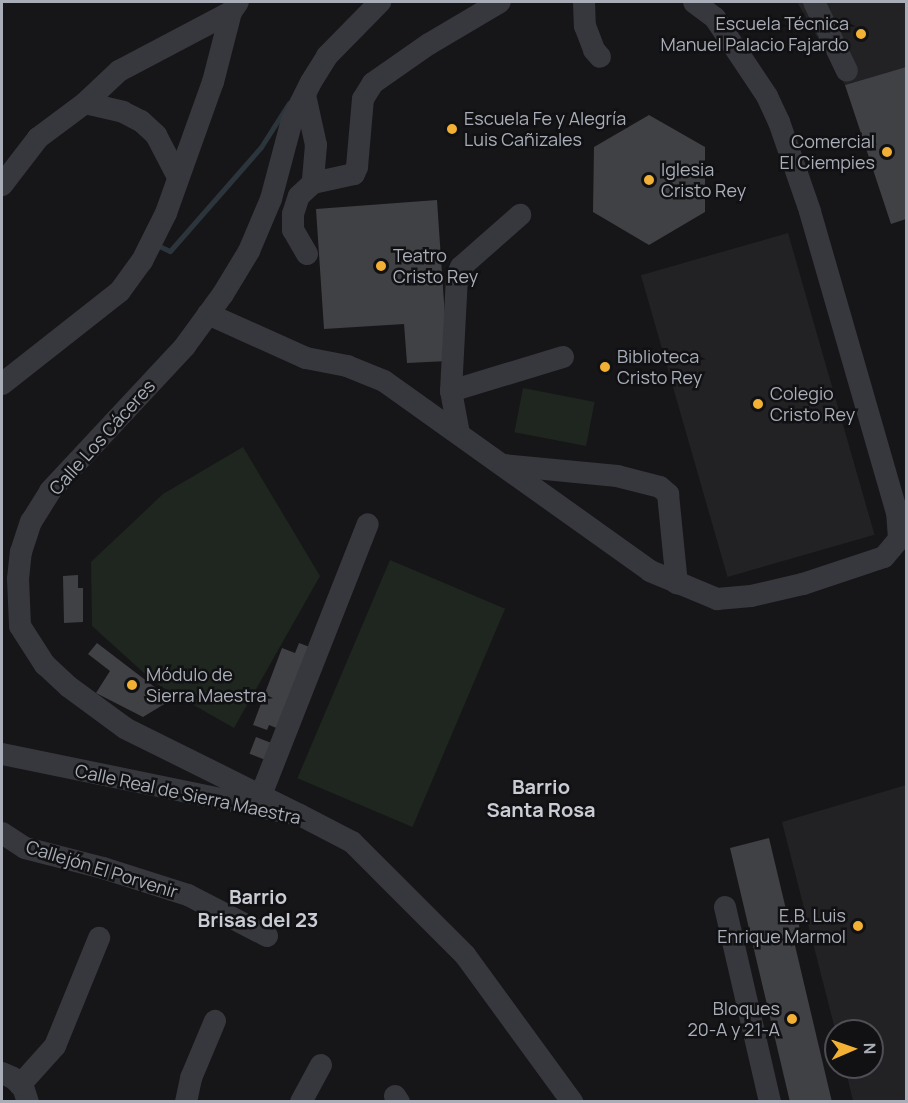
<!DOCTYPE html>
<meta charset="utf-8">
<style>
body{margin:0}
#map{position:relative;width:908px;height:1103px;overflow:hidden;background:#161618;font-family:Manrope,sans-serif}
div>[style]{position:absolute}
.built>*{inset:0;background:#222225;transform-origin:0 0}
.green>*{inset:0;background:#1e261f;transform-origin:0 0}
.stream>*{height:5px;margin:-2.5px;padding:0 2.5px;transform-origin:2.5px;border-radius:2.5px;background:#2c353c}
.building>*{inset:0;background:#404145;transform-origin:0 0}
.minor>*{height:22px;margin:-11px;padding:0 11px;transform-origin:11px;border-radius:11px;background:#37383d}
.dots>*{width:16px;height:16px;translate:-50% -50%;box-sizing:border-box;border:3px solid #111113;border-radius:50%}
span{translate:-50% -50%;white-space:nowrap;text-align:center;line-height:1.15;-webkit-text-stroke:5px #111113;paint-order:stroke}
.poi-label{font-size:18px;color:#a8adb8}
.right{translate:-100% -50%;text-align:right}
.left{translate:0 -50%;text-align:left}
.street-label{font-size:18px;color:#a8adb8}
.neighbourhood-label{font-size:20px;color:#c9ccd4;font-weight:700}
.frame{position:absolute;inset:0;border:3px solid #a8adb8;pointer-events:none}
.north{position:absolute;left:824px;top:1019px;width:60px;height:60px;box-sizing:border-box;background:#111113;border:2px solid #4d4f55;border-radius:50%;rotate:88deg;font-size:16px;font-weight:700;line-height:24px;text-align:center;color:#a8adb8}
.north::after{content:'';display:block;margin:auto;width:21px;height:27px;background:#f2b134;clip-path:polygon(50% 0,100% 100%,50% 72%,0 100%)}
</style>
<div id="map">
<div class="built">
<i style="clip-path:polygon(797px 2px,906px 2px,906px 67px,845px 85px)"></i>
<i style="left:788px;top:233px;width:314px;height:153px;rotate:74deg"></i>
<i style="clip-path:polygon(906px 785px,906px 1101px,853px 1101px,845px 1067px,872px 1067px,872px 1031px,836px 1031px,836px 1033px,782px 822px)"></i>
</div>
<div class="green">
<i style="left:523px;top:388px;width:73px;height:45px;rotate:11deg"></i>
<i style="clip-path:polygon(243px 447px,320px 576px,234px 728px,155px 683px,92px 626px,91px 562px,163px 494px)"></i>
<i style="left:390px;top:560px;width:125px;height:237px;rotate:23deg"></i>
</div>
<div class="stream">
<i style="left:157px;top:245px;width:14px;rotate:25deg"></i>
<i style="left:170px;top:251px;width:138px;rotate:-48.8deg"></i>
<i style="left:261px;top:147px;width:52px;rotate:-57.5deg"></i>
</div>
<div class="building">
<i style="clip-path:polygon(906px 67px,906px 219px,891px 224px,845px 85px)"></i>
<i style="clip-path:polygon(649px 115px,705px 147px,705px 212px,649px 245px,593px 212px,594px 147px)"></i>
<i style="clip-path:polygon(437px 200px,448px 361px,407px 363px,404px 324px,324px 329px,316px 209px)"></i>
<i style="clip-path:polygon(78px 575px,78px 588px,83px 588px,83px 622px,64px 623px,63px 576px)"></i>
<i style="clip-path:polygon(97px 643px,165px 695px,166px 703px,143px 717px,96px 693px,110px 671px,88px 654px)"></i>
<i style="clip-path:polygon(299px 643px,315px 649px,284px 731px,269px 725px,267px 730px,253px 725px,282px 648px,295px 653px)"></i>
<i style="left:256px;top:737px;width:22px;height:18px;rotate:21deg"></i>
<i style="clip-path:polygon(769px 838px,789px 922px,798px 920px,801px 936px,793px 937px,832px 1102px,790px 1102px,730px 848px)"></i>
</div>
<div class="minor">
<i style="left:584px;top:2px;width:24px;rotate:88deg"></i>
<i style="left:585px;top:26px;width:26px;rotate:69deg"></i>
<i style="left:594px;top:50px;width:9px;rotate:49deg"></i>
<i style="left:814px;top:2px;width:76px;rotate:64.4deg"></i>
<i style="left:305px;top:95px;width:51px;rotate:77.6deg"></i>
<i style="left:316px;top:145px;width:38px;rotate:95deg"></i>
<i style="left:85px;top:103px;width:39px;rotate:13deg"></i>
<i style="left:123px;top:112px;width:20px;rotate:27deg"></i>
<i style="left:141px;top:121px;width:21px;rotate:43deg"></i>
<i style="left:156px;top:135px;width:47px;rotate:62.4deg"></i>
<i style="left:2px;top:185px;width:59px;rotate:-52.5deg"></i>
<i style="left:38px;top:138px;width:59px;rotate:-36.7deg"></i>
<i style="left:85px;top:103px;width:47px;rotate:-43.3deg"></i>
<i style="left:119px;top:71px;width:127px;rotate:-27.8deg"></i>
<i style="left:307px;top:254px;width:28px;rotate:-120deg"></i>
<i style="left:293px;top:230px;width:16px;rotate:-90deg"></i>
<i style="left:293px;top:214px;width:19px;rotate:-72deg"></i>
<i style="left:299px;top:196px;width:19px;rotate:-43deg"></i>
<i style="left:313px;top:183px;width:42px;rotate:-12.4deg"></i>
<i style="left:354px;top:174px;width:8px;rotate:-67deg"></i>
<i style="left:357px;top:167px;width:68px;rotate:-85deg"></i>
<i style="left:363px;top:99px;width:19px;rotate:-58deg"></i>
<i style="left:373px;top:83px;width:68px;rotate:-34.9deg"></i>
<i style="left:429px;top:44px;width:82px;rotate:-30.6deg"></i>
<i style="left:208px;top:314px;width:107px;rotate:24.2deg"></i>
<i style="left:306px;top:358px;width:42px;rotate:11deg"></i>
<i style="left:347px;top:366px;width:40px;rotate:22deg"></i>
<i style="left:384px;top:381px;width:327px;rotate:35.5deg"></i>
<i style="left:650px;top:571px;width:73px;rotate:22.7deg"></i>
<i style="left:717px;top:599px;width:34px;rotate:-5deg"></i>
<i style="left:751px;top:596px;width:53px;rotate:-13deg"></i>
<i style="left:803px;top:584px;width:85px;rotate:-18.4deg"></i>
<i style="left:884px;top:557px;width:23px;rotate:-50deg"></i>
<i style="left:899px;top:539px;width:26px;rotate:-94deg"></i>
<i style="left:897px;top:513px;width:314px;rotate:-106.1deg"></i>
<i style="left:810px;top:211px;width:94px;rotate:-109.2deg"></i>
<i style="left:779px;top:122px;width:29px;rotate:-115deg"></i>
<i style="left:767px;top:96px;width:94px;rotate:-123.7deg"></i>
<i style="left:715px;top:18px;width:26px;rotate:-143deg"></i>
<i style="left:2px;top:384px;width:150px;rotate:-38.2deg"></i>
<i style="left:120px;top:291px;width:37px;rotate:-54deg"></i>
<i style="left:142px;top:261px;width:54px;rotate:-63.4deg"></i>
<i style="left:166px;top:213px;width:139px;rotate:-70.3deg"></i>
<i style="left:213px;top:82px;width:72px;rotate:-75.6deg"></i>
<i style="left:231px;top:12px;width:12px;rotate:-55deg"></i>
<i style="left:451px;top:391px;width:117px;rotate:-16.9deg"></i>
<i style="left:459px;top:434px;width:44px;rotate:-100.5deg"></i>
<i style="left:451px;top:391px;width:115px;rotate:-87deg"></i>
<i style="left:457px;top:276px;width:10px;rotate:-66deg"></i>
<i style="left:461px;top:267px;width:79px;rotate:-41.4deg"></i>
<i style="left:503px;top:465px;width:115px;rotate:5.5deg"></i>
<i style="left:617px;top:476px;width:44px;rotate:14.3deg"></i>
<i style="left:660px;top:487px;width:11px;rotate:41deg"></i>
<i style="left:668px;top:494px;width:90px;rotate:84.3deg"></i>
<i style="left:2px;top:754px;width:304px;rotate:11.6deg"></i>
<i style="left:300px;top:815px;width:59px;rotate:27.4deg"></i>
<i style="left:352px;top:842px;width:160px;rotate:45deg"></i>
<i style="left:465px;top:955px;width:182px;rotate:53.9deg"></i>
<i style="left:261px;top:795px;width:291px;rotate:-68.5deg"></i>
<i style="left:300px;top:815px;width:195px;rotate:-153.6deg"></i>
<i style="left:125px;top:728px;width:69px;rotate:-143.8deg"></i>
<i style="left:69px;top:687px;width:33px;rotate:-137deg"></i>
<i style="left:45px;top:665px;width:46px;rotate:-122.7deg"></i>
<i style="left:20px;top:626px;width:47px;rotate:-92.4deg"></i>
<i style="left:18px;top:579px;width:27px;rotate:-84deg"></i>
<i style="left:21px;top:552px;width:32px;rotate:-72deg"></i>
<i style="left:31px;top:522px;width:36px;rotate:-58deg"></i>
<i style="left:50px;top:491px;width:198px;rotate:-47deg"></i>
<i style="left:185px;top:346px;width:64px;rotate:-53.8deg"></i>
<i style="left:223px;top:294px;width:50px;rotate:-58.8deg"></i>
<i style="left:249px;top:251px;width:56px;rotate:-67.1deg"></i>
<i style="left:271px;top:199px;width:82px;rotate:-75.1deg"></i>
<i style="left:292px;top:120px;width:42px;rotate:-63.4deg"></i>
<i style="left:311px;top:82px;width:31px;rotate:-58deg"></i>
<i style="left:327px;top:56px;width:76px;rotate:-45.5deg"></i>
<i style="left:2px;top:833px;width:27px;rotate:33deg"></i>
<i style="left:25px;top:848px;width:81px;rotate:14.4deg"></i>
<i style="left:103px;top:868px;width:89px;rotate:17.6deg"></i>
<i style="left:188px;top:895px;width:89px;rotate:27.4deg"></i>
<i style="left:725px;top:907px;width:200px;rotate:77deg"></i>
<i style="left:2px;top:1073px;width:12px;rotate:24deg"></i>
<i style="left:13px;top:1078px;width:13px;rotate:42deg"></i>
<i style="left:23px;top:1087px;width:16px;rotate:72deg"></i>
<i style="left:20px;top:1085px;width:52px;rotate:-48.1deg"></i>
<i style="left:55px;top:1046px;width:117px;rotate:-67.8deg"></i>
<i style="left:395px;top:1096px;width:7px;rotate:56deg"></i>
<i style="left:186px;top:1102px;width:25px;rotate:-78deg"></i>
<i style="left:191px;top:1078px;width:62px;rotate:-67.2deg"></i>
<i style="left:301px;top:1102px;width:42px;rotate:-61.6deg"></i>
</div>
<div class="dots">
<i style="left:861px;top:34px;background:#f2b134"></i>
<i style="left:452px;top:129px;background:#f2b134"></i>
<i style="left:887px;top:152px;background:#f2b134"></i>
<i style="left:649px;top:180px;background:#f2b134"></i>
<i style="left:381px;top:266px;background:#f2b134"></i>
<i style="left:605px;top:367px;background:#f2b134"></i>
<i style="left:758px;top:404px;background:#f2b134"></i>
<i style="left:132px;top:685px;background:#f2b134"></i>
<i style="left:858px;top:926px;background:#f2b134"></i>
<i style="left:792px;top:1019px;background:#f2b134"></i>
</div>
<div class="poi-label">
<span class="right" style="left:849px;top:34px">Escuela Técnica<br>Manuel Palacio Fajardo</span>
<span class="left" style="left:464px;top:129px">Escuela Fe y Alegría<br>Luis Cañizales</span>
<span class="right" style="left:875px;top:152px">Comercial<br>El Ciempies</span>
<span class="left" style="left:661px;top:180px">Iglesia<br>Cristo Rey</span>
<span class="left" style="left:393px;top:266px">Teatro<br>Cristo Rey</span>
<span class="left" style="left:617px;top:367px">Biblioteca<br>Cristo Rey</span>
<span class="left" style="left:770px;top:404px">Colegio<br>Cristo Rey</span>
<span class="left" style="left:146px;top:685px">Módulo de<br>Sierra Maestra</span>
<span class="right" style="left:846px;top:926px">E.B. Luis<br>Enrique Marmol</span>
<span class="right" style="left:780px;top:1019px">Bloques<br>20-A y 21-A</span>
</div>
<div class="street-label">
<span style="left:102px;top:437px;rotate:-48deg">Calle Los Cáceres</span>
<span style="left:188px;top:794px;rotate:12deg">Calle Real de Sierra Maestra</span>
<span style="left:102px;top:869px;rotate:17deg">Callejón El Porvenir</span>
</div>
<div class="neighbourhood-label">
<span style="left:541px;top:798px">Barrio<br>Santa Rosa</span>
<span style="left:258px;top:908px">Barrio<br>Brisas del 23</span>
</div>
<div class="frame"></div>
<div class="north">N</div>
</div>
